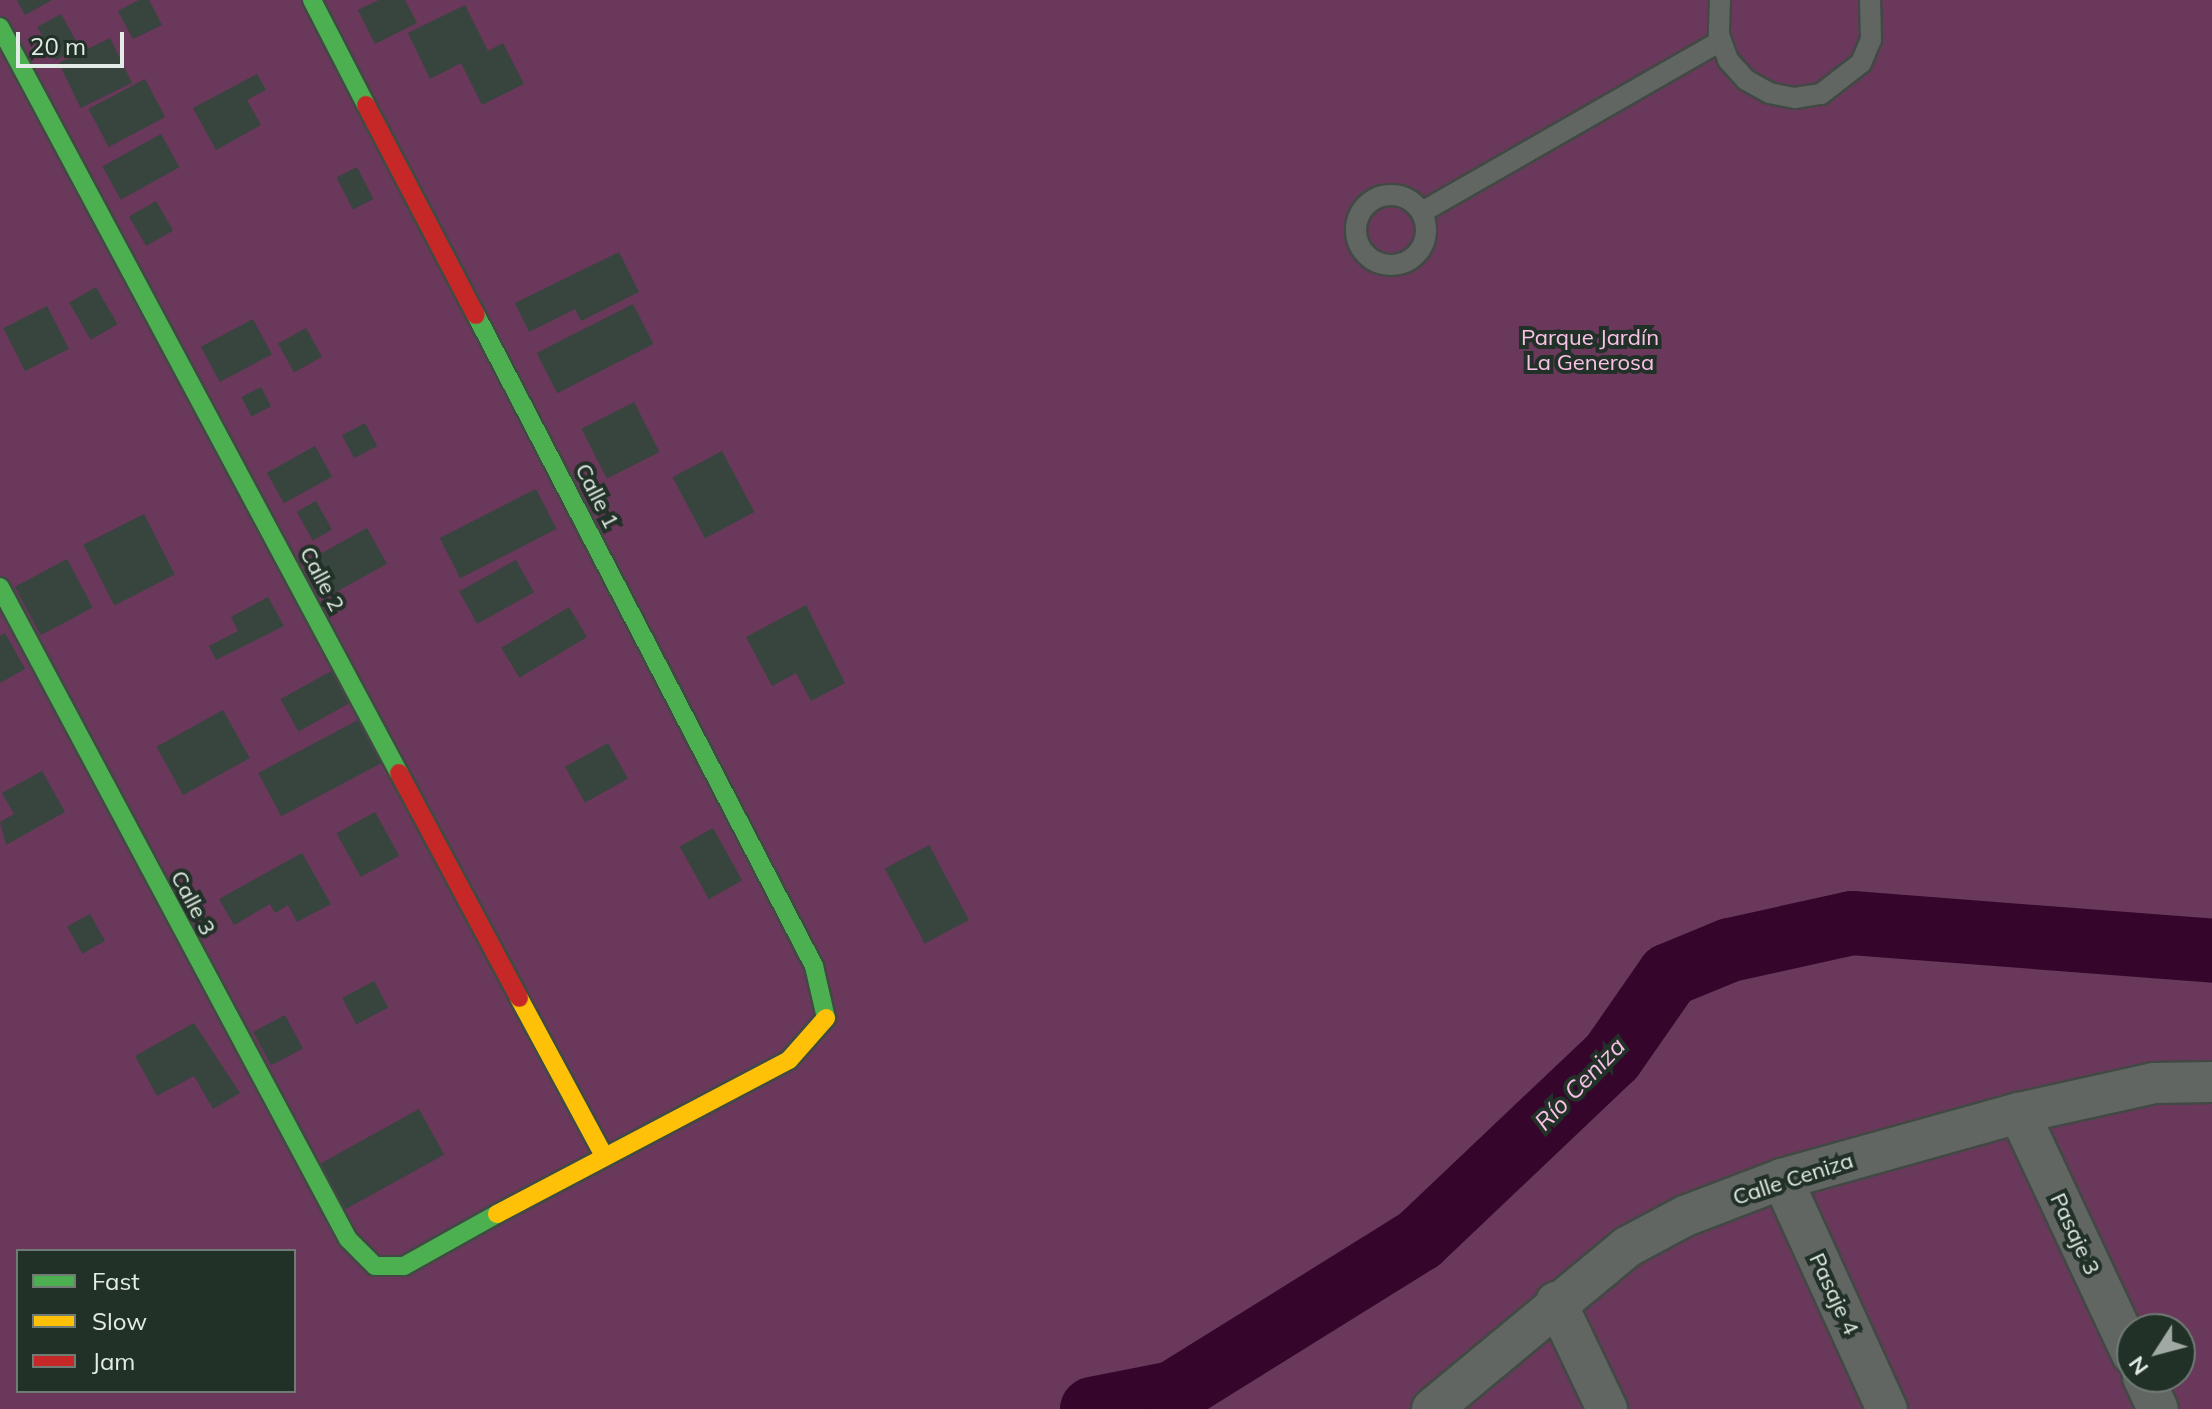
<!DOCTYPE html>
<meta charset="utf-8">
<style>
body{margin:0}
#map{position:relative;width:2212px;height:1409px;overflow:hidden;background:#262e29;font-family:Mulish,sans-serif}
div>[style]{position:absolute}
.green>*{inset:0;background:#69385a}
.river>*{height:64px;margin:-32px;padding:0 32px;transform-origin:32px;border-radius:32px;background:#36052c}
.building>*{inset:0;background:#37453e;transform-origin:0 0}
.roads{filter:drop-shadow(2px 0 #424944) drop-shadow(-2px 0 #424944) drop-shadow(0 2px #424944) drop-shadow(0 -2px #424944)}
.lane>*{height:20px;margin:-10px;padding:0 10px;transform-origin:10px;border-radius:10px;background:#616663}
.lane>.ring{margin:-10px;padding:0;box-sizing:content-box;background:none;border:20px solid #616663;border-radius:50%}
.street>*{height:40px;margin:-20px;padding:0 20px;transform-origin:20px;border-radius:20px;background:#616663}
.fast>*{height:18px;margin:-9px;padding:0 9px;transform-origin:9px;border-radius:9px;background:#4caf50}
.slow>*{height:18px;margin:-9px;padding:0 9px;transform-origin:9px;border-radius:9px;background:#ffc107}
.jam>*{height:18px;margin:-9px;padding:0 9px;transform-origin:9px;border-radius:9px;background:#c62828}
span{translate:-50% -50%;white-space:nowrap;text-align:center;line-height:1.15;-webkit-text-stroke:8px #223128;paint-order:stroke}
.park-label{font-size:22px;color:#f9c2e6}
.street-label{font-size:22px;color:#e2ebe5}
.water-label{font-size:24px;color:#f7c0e4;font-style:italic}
.legend{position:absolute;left:16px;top:1249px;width:280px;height:144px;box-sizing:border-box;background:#223128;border:2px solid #6f7b74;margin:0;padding:10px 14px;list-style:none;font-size:24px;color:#e2ebe5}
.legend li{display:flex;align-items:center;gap:16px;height:40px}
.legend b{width:40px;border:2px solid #6f7b74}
.north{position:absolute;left:2116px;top:1313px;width:80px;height:80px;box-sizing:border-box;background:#223128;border:2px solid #6f7b74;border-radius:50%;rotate:234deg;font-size:22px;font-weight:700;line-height:32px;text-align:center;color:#e2ebe5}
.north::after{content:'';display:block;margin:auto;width:28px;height:36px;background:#a0a9a3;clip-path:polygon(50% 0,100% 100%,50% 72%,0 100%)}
.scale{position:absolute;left:16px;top:32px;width:108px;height:36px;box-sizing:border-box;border:4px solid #e2ebe5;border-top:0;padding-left:10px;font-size:24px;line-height:28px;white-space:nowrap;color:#e2ebe5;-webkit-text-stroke:6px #223128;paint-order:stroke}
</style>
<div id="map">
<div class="green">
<i style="clip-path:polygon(evenodd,0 0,2212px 0,2212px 1409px,0 1409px,0 0,18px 1251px,294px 1251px,294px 1391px,18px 1391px,18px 1251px,0 0,2132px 1329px,2180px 1329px,2180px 1377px,2132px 1377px,2132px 1329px)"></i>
</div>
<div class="river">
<i style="left:1092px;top:1409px;width:83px;rotate:-11.2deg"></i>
<i style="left:1173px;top:1393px;width:290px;rotate:-31.9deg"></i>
<i style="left:1419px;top:1240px;width:266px;rotate:-43.5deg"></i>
<i style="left:1612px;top:1057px;width:100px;rotate:-55.2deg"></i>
<i style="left:1669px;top:975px;width:66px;rotate:-22.3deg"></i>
<i style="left:1730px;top:950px;width:125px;rotate:-12.5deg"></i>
<i style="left:1852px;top:923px;width:361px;rotate:4.4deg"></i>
</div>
<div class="building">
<i style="clip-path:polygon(17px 0,52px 0,25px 15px)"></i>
<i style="clip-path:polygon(139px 0,149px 0,162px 25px,133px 39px,118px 11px)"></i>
<i style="clip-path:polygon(379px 0,405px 0,417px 23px,375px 44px,358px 10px)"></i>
<i style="clip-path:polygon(465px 5px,488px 51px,503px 43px,524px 84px,482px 105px,461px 63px,430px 79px,408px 33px)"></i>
<i style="left:61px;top:14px;width:38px;height:27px;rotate:61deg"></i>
<i style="left:110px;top:38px;width:50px;height:57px;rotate:64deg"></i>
<i style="clip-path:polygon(257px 74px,266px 90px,247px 100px,261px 125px,216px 150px,193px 108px)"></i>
<i style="left:145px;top:79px;width:43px;height:64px;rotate:62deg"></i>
<i style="left:161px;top:134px;width:38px;height:67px;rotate:61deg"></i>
<i style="left:357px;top:167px;width:36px;height:23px;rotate:63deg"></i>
<i style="left:156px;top:201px;width:34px;height:31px;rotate:60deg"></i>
<i style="clip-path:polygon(619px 252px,639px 292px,581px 321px,575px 309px,529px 332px,515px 303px)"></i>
<i style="left:96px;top:287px;width:43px;height:31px;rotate:60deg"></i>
<i style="left:633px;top:304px;width:45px;height:108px;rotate:63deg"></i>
<i style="left:47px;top:306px;width:48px;height:49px;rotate:63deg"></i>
<i style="left:253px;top:319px;width:40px;height:59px;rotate:62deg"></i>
<i style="left:306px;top:328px;width:33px;height:32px;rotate:61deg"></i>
<i style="left:261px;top:387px;width:22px;height:22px;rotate:63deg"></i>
<i style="left:634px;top:402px;width:56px;height:59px;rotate:63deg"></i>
<i style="left:365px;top:423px;width:26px;height:26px;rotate:62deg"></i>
<i style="left:315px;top:446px;width:35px;height:55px;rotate:61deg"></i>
<i style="left:722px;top:451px;width:69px;height:56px;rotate:62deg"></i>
<i style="left:536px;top:489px;width:45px;height:108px;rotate:63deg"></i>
<i style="left:316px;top:501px;width:33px;height:22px;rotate:61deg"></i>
<i style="left:144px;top:514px;width:68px;height:68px;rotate:63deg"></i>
<i style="left:367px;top:528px;width:41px;height:61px;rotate:61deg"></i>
<i style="left:67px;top:559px;width:55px;height:59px;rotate:62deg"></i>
<i style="left:516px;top:560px;width:37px;height:65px;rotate:61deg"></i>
<i style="clip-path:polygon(268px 597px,284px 626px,216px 660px,209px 646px,238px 631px,231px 617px)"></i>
<i style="clip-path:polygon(806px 605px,845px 683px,811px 701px,796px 673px,772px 686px,746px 637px)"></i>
<i style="left:569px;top:607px;width:35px;height:79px;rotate:59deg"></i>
<i style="clip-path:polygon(5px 633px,25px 669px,0 683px,0 636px)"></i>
<i style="left:333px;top:670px;width:37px;height:60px;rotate:61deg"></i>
<i style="left:223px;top:710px;width:55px;height:76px;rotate:61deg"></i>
<i style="left:358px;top:720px;width:49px;height:113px;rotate:62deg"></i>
<i style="left:608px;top:743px;width:41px;height:49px;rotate:61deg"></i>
<i style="clip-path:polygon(42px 771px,65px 812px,6px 845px,0 822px,14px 814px,2px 793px)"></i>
<i style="left:375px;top:812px;width:50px;height:44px;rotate:61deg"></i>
<i style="left:713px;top:828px;width:60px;height:38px;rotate:61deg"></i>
<i style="left:929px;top:845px;width:85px;height:50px;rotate:62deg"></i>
<i style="clip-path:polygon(302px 853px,331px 904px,297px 922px,288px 905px,275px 913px,270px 904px,234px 925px,219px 899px)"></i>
<i style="left:90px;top:914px;width:31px;height:26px;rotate:61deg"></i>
<i style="left:374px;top:981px;width:30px;height:36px;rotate:62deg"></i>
<i style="left:285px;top:1015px;width:38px;height:36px;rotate:62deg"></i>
<i style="clip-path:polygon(194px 1023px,240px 1093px,213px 1109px,194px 1076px,157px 1096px,135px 1056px)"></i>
<i style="left:419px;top:1109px;width:52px;height:118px;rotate:61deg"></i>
</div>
<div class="roads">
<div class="lane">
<i style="left:1720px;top:0;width:35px;rotate:92deg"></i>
<i style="left:1719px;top:35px;width:27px;rotate:70deg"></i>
<i style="left:1728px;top:60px;width:27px;rotate:48deg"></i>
<i style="left:1746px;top:80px;width:26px;rotate:29deg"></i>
<i style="left:1769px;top:93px;width:26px;rotate:11deg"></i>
<i style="left:1795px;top:98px;width:26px;rotate:-9deg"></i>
<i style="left:1821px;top:94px;width:51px;rotate:-37.8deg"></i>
<i style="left:1861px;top:63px;width:25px;rotate:-67deg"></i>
<i style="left:1871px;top:40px;width:40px;rotate:-91.4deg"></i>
<i class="ring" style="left:1356px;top:195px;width:50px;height:50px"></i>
<i style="left:1422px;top:212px;width:344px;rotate:-29.8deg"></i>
</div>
<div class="street">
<i style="left:2019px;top:1113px;width:266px;rotate:64.9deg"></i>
<i style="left:1782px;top:1179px;width:253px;rotate:65.5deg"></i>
<i style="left:1556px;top:1302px;width:119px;rotate:64.5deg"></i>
<i style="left:2143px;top:1377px;width:35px;rotate:65deg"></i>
<i style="left:1432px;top:1409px;width:254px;rotate:-39.7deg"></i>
<i style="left:1627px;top:1247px;width:66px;rotate:-28.1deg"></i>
<i style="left:1685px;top:1216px;width:104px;rotate:-20.9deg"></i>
<i style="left:1782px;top:1179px;width:246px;rotate:-15.6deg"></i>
<i style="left:2019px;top:1113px;width:138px;rotate:-12.5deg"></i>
<i style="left:2154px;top:1083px;width:58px;rotate:-1deg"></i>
</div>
<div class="fast">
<i style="left:312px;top:0;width:118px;rotate:62.8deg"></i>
<i style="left:0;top:27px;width:846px;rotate:61.86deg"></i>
<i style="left:476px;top:315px;width:734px;rotate:62.56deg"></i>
<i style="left:814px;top:966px;width:53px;rotate:77deg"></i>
<i style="left:0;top:587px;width:739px;rotate:61.91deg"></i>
<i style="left:348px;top:1239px;width:38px;rotate:45deg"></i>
<i style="left:375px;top:1266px;width:29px"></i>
<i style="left:404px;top:1266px;width:107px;rotate:-29.2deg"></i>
</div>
<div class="slow">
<i style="left:519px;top:998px;width:177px;rotate:61.7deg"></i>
<i style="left:497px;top:1214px;width:330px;rotate:-27.8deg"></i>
<i style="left:789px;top:1060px;width:56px;rotate:-48.6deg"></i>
</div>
<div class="jam">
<i style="left:366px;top:105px;width:237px;rotate:62.4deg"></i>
<i style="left:399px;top:773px;width:255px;rotate:61.9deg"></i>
</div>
</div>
<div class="park-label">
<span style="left:1590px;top:350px">Parque Jardín<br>La Generosa</span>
</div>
<div class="street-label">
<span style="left:597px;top:496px;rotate:63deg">Calle 1</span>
<span style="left:322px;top:579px;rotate:62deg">Calle 2</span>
<span style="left:193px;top:903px;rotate:62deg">Calle 3</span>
<span style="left:1793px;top:1179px;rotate:-18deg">Calle Ceniza</span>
<span style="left:2075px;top:1234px;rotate:65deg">Pasaje 3</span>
<span style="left:1834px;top:1294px;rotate:65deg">Pasaje 4</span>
</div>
<div class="water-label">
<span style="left:1580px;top:1084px;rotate:-46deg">Río Ceniza</span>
</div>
<ul class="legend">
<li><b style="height:10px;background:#4caf50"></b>Fast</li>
<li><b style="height:10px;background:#ffc107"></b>Slow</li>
<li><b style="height:10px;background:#c62828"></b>Jam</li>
</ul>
<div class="north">N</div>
<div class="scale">20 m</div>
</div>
